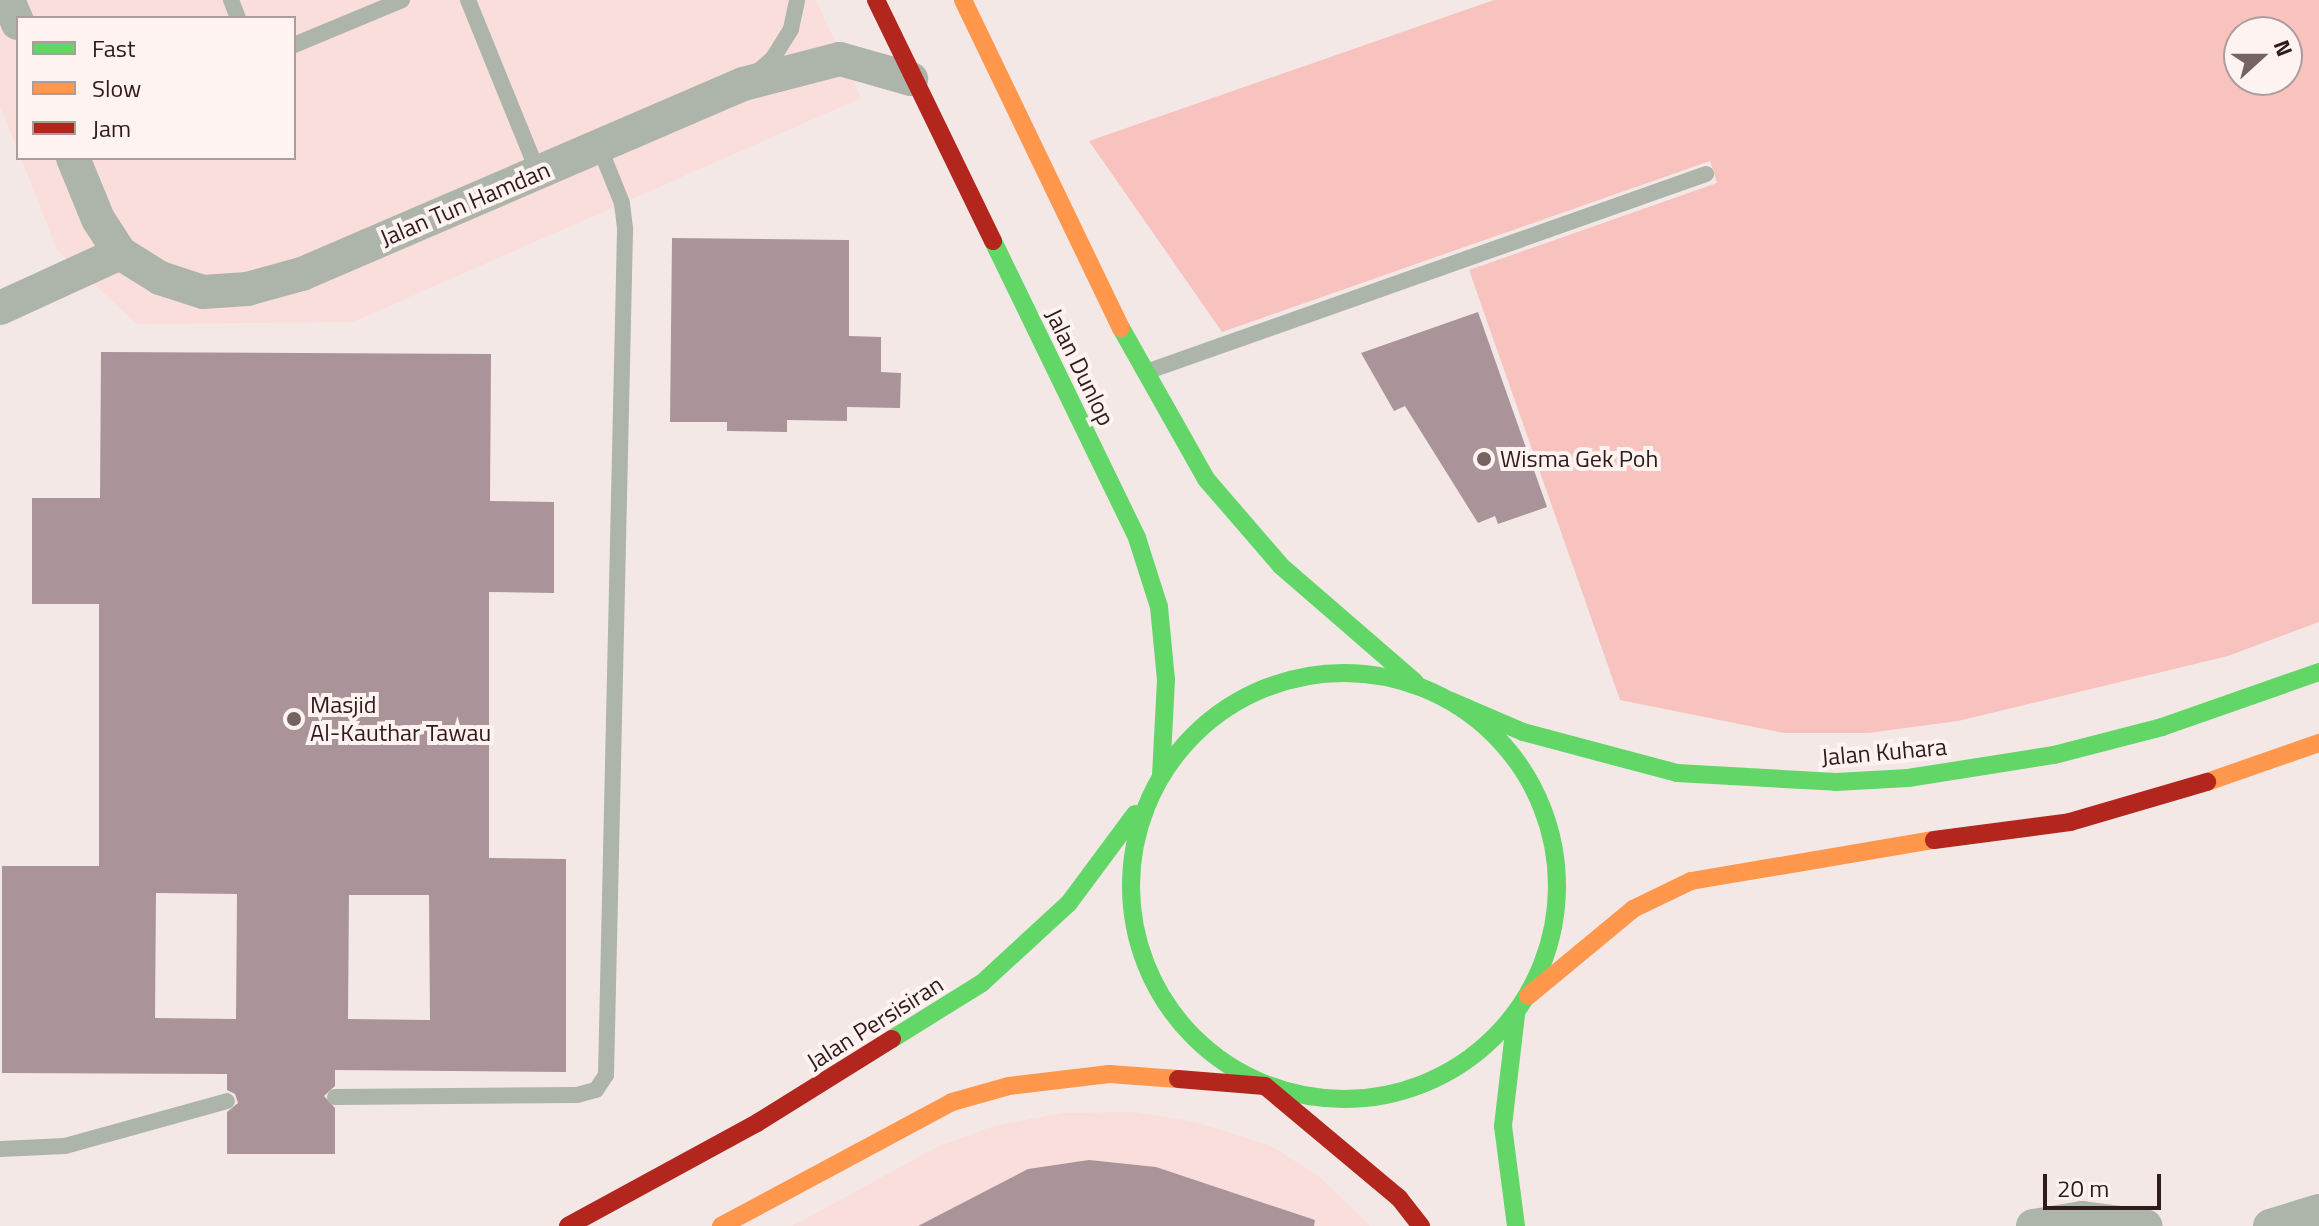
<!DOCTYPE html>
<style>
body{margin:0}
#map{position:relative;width:2319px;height:1226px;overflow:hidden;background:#f4e8e7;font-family:"Titillium Web",sans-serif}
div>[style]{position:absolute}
.built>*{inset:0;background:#f9dedb}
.green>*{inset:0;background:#f8c3bf}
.building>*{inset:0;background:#aa9499}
.lane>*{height:16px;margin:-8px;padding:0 8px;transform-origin:8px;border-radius:8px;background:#adb4aa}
.street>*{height:34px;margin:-17px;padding:0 17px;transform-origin:17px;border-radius:17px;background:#adb4aa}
.fast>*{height:18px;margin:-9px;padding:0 9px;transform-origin:9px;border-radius:9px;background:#63d668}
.fast>.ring{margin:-9px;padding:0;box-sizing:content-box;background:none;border:18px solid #63d668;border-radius:50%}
.slow>*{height:18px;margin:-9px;padding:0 9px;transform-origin:9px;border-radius:9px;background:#ff974d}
.jam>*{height:18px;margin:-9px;padding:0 9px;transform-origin:9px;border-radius:9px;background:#b3261e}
.dots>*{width:22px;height:22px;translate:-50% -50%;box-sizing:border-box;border:4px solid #fff3f2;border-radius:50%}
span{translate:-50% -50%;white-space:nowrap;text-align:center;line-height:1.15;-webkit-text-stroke:8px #fff3f2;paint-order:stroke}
.street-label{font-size:24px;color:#2f1b19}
.poi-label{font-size:24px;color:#2f1b19}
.left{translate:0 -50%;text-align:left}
.legend{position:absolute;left:16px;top:16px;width:280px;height:144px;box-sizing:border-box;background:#fff3f2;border:2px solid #ac9d9b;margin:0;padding:10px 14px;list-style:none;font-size:24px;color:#2f1b19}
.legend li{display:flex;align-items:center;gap:16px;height:40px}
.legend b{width:40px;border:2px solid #ac9d9b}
.north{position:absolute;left:2223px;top:16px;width:80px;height:80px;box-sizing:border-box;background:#fff3f2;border:2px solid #ac9d9b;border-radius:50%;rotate:69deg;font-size:22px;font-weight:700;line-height:32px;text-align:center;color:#2f1b19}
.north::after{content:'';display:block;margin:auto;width:28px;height:36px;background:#746361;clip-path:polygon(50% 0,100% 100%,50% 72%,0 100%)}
.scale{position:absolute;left:2043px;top:1174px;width:118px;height:36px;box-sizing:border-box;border:4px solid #2f1b19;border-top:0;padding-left:10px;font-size:24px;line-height:28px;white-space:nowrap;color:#2f1b19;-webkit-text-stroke:6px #fff3f2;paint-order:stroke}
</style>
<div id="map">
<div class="built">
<i style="clip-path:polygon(0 0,816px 0,861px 98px,353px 322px,137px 324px,57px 250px,21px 158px,294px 158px,294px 18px,18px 18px,18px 151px,0 106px)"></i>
<i style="clip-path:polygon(1136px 1112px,1195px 1122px,1269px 1145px,1319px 1176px,1370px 1226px,792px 1226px,937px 1147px,994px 1126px,1063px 1113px)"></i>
</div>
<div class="green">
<i style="clip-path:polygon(evenodd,1494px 0,2319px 0,2319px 622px,2228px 656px,1958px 721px,1868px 733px,1784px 733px,1620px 700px,1469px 270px,1717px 183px,1710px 161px,1222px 332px,1089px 141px,1494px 0,2239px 32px,2287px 32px,2287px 80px,2239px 80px,2239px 32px)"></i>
</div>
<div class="building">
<i style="clip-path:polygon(672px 238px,849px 240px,849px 336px,881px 337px,881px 372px,901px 373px,900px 408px,847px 407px,847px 421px,787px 420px,787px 432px,727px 431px,727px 422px,670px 422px)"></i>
<i style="clip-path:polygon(1478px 312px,1547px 507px,1498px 524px,1495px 516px,1478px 523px,1405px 406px,1394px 411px,1361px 353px)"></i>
<i style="clip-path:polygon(evenodd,101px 352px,491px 354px,490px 501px,554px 502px,554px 593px,489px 592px,489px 858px,566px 859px,566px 1072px,335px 1070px,335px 1086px,324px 1096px,335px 1108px,335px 1154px,227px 1154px,227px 1112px,238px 1103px,235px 1094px,227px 1090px,227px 1074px,2px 1073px,2px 866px,99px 866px,99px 604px,32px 604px,32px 498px,100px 498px,101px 352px,156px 893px,237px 894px,236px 1019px,155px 1018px,156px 893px,101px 352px,349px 895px,429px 895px,430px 1020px,348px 1019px,349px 895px)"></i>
<i style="clip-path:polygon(1089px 1160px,1156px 1167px,1315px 1220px,1314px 1226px,918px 1226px,1028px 1169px)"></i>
</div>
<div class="lane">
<i style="left:231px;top:0;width:19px;rotate:69deg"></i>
<i style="left:468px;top:0;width:186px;rotate:67.9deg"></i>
<i style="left:294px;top:45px;width:117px;rotate:-22.6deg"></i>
<i style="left:756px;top:73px;width:23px;rotate:-41deg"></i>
<i style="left:773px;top:58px;width:34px;rotate:-58deg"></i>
<i style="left:791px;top:29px;width:30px;rotate:-78deg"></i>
<i style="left:1146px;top:372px;width:594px;rotate:-19.47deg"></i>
<i style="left:335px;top:1097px;width:242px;rotate:-0.5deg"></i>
<i style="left:577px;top:1095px;width:20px;rotate:-15deg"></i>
<i style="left:596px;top:1090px;width:18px;rotate:-56deg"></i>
<i style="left:606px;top:1075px;width:847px;rotate:-88.71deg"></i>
<i style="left:625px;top:228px;width:25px;rotate:-97deg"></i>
<i style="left:622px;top:203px;width:61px;rotate:-112deg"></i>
<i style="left:0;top:1149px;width:65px;rotate:-2.6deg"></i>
<i style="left:65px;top:1146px;width:168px;rotate:-15.5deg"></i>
</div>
<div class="street">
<i style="left:8px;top:0;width:25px;rotate:67deg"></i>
<i style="left:73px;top:158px;width:66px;rotate:67.7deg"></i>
<i style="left:98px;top:219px;width:40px;rotate:57.1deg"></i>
<i style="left:120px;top:253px;width:47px;rotate:32deg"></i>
<i style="left:160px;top:278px;width:45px;rotate:18deg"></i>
<i style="left:203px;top:292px;width:44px;rotate:-3.9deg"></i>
<i style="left:247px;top:289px;width:57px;rotate:-15.3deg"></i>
<i style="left:302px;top:274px;width:480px;rotate:-23.3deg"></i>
<i style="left:743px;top:84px;width:100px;rotate:-14.5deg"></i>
<i style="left:840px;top:59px;width:74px;rotate:15.7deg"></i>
<i style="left:0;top:308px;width:132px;rotate:-24.6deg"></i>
<i style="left:2033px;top:1226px;width:50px;rotate:-9.3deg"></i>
<i style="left:2082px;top:1218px;width:64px;rotate:7.2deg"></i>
<i style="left:2270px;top:1226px;width:51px;rotate:-17deg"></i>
</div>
<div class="fast">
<i style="left:993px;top:241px;width:330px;rotate:64.1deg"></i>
<i style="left:1137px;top:538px;width:72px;rotate:72.3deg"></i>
<i style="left:1159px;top:607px;width:73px;rotate:84.5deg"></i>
<i style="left:1166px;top:680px;width:94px;rotate:93deg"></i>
<i style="left:1121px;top:328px;width:173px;rotate:60.6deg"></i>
<i style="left:1206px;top:479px;width:115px;rotate:49.2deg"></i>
<i style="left:1281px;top:566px;width:177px;rotate:40.9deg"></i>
<i class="ring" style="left:1131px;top:673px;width:408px;height:408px"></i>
<i style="left:1451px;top:701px;width:78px;rotate:23.3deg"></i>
<i style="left:1523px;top:732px;width:159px;rotate:14.9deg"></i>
<i style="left:1677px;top:773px;width:159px;rotate:3.2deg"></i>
<i style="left:1836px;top:782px;width:72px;rotate:-3.2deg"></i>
<i style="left:1908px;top:778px;width:148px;rotate:-9deg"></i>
<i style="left:2054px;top:755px;width:112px;rotate:-14.5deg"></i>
<i style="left:2162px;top:727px;width:166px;rotate:-19.3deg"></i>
<i style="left:1516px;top:1015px;width:112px;rotate:96.7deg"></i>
<i style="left:1503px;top:1126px;width:101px;rotate:82.6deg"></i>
<i style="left:892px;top:1039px;width:106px;rotate:-31.9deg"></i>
<i style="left:982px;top:983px;width:118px;rotate:-42.6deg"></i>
<i style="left:1069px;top:903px;width:111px;rotate:-53.4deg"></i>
</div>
<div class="slow">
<i style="left:963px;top:0;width:364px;rotate:64.3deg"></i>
<i style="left:2207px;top:782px;width:119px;rotate:-19.2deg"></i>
<i style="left:1528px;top:996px;width:136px;rotate:-39.6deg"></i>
<i style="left:1633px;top:909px;width:64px;rotate:-25.8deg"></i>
<i style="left:1691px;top:881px;width:246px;rotate:-9.6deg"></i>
<i style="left:721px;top:1226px;width:262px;rotate:-28.2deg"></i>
<i style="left:952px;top:1102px;width:59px;rotate:-15.7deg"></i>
<i style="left:1009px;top:1086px;width:101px;rotate:-6.8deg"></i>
<i style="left:1109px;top:1074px;width:69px;rotate:4.1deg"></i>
</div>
<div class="jam">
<i style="left:876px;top:0;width:268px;rotate:64.1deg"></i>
<i style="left:1934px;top:840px;width:137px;rotate:-7.5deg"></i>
<i style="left:2070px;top:822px;width:143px;rotate:-16.3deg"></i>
<i style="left:1178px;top:1079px;width:87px;rotate:4.6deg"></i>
<i style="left:1265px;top:1086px;width:175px;rotate:39.9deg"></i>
<i style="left:1399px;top:1198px;width:36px;rotate:52deg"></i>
<i style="left:568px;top:1226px;width:215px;rotate:-28.6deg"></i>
<i style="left:757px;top:1123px;width:159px;rotate:-31.9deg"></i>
</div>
<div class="dots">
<i style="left:1484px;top:459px;background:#746361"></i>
<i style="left:294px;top:719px;background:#746361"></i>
</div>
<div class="street-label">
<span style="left:465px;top:204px;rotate:-23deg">Jalan Tun Hamdan</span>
<span style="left:1080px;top:367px;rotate:64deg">Jalan Dunlop</span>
<span style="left:1884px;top:752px;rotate:-5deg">Jalan Kuhara</span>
<span style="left:875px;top:1023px;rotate:-32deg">Jalan Persisiran</span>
</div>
<div class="poi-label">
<span class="left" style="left:1500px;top:459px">Wisma Gek Poh</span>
<span class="left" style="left:310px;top:719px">Masjid<br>Al-Kauthar Tawau</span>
</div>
<ul class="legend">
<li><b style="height:10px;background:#63d668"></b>Fast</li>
<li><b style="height:10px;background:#ff974d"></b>Slow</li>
<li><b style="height:10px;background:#b3261e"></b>Jam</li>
</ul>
<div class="north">N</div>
<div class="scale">20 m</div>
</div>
